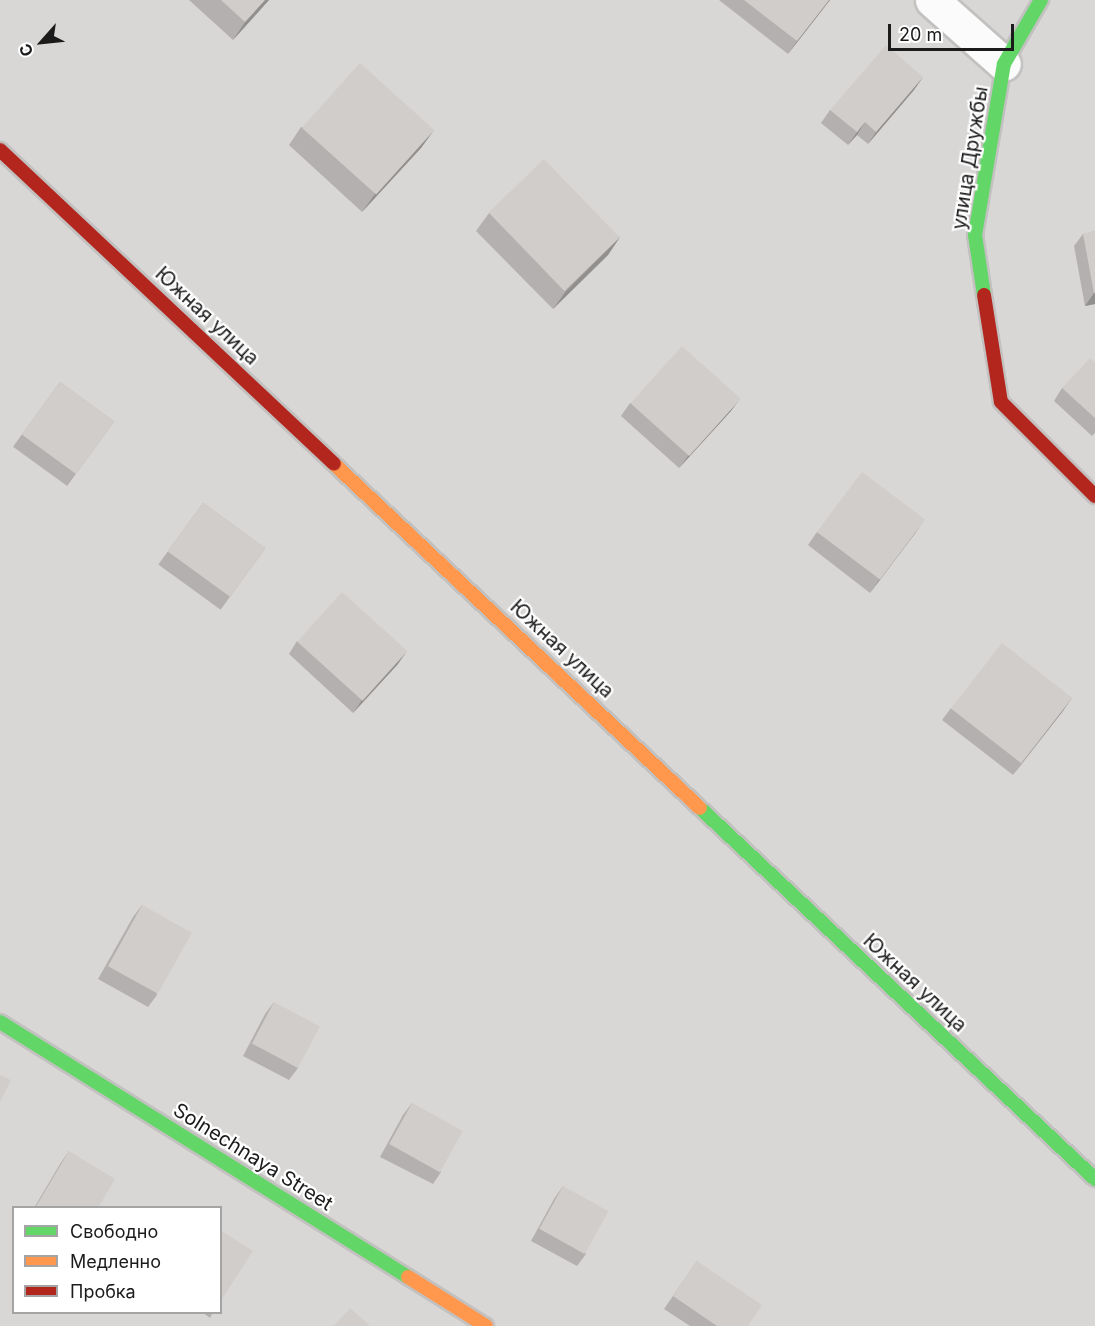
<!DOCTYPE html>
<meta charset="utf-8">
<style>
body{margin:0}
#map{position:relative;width:1095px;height:1326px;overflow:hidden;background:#eae7e4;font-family:Inter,sans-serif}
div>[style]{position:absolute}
.residential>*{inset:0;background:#d9d7d5}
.roads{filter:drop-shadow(2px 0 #c2c1c0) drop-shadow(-2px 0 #c2c1c0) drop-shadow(0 2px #c2c1c0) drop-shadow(0 -2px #c2c1c0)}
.street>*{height:33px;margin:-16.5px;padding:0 16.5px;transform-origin:16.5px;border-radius:16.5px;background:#fcfbfb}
.fast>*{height:14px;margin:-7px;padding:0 7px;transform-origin:7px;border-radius:7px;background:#63d668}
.slow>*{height:14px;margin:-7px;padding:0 7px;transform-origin:7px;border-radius:7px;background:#ff974d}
.jam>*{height:14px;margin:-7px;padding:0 7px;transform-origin:7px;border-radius:7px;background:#b3261e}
.wall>*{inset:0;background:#b4b0af;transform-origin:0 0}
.shaded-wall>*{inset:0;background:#92908e}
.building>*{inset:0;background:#d1cdcb;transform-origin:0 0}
span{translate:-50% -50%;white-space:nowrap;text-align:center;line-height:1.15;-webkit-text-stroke:4.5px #fff;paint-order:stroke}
.street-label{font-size:20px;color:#1b1b1b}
.legend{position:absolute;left:12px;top:1206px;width:210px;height:108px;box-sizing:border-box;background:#fff;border:2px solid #a4a4a4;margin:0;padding:8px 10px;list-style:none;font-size:18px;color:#1b1b1b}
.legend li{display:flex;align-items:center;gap:12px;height:30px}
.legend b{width:30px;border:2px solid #a4a4a4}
.north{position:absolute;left:12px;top:12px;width:60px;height:60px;-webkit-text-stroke:4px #fff;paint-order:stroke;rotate:243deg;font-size:16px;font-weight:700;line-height:24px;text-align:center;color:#1b1b1b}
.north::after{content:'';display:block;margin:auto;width:21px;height:27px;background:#1b1b1b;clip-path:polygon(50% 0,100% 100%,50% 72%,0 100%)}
.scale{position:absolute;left:888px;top:24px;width:126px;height:27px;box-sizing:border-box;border:3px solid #1b1b1b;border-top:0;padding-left:8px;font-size:18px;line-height:21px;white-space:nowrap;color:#1b1b1b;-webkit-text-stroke:4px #fff;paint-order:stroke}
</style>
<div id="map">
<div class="residential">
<i style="clip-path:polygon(evenodd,0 0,1095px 0,1095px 1326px,0 1326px,0 0,14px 1208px,220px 1208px,220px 1312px,14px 1312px,14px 1208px)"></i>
</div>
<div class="roads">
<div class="street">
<i style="left:932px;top:0;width:96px;rotate:41.6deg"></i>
</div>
<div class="fast">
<i style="left:984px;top:295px;width:61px;rotate:-98.5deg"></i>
<i style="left:975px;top:235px;width:173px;rotate:-80.4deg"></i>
<i style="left:1004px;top:64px;width:74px;rotate:-60deg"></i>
<i style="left:700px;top:808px;width:542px;rotate:43.21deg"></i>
<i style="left:0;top:1022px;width:481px;rotate:32deg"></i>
</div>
<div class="slow">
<i style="left:334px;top:464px;width:502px;rotate:43.23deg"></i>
<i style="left:408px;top:1277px;width:92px;rotate:32.1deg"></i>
</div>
<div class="jam">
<i style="left:0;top:150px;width:458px;rotate:43.2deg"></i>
<i style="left:984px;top:295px;width:108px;rotate:81deg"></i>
<i style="left:1001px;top:402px;width:133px;rotate:45deg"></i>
</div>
</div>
<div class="wall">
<i style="clip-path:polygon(189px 0,269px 0,233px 40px)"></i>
<i style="clip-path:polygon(719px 0,830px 0,788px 54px)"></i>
<i style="clip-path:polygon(923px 77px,914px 90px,868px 144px,857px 135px,848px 145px,821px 123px,830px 110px)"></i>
<i style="clip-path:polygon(301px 127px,434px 130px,421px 148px,362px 212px,289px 145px)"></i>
<i style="clip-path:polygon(489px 213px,620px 237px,608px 255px,553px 309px,476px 231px)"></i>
<i style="clip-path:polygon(1095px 231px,1095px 304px,1085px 306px,1074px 246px,1083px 234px)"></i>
<i style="clip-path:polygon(1095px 363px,1095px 433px,1092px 436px,1054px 401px,1062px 388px)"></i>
<i style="left:60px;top:382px;width:67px;height:80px;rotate:36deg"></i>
<i style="clip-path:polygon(630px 403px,731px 411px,679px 468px,621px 416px)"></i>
<i style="left:203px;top:503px;width:77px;height:76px;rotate:36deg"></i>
<i style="clip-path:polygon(817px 532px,916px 532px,870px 593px,808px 545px)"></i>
<i style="clip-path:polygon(297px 641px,398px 664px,353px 713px,289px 654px)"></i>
<i style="clip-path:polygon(1072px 698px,1013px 775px,942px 720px,951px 708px)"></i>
<i style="clip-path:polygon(142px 905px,157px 995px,148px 1007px,98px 979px,133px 917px)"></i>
<i style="clip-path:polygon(274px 1002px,298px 1068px,289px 1080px,243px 1056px,265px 1014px)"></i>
<i style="clip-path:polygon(412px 1103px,441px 1172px,433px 1184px,380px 1157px,403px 1115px)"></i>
<i style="clip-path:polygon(69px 1151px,98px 1208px,34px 1208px,60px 1164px)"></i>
<i style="clip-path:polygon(563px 1186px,586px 1254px,577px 1266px,531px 1241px,554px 1199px)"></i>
<i style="clip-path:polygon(697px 1261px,748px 1326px,690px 1326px,664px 1309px)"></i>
<i style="clip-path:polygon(202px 1312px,213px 1312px,210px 1318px)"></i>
</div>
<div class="shaded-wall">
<i style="clip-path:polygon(265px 0,269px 0,233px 40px,245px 22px)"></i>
<i style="clip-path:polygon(829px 0,830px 0,788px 54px,797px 41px)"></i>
<i style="clip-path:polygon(923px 77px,914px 90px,868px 144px,876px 132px)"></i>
<i style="clip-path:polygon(865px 122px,857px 135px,848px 145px,857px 132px)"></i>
<i style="clip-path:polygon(434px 130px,421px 148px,362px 212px,375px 194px)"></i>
<i style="clip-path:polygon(620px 237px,608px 255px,553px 309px,566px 291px)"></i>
<i style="clip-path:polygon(1094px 293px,1095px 293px,1095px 304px,1085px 306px)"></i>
<i style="clip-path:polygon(740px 399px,731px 411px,679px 468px,688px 456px)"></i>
<i style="clip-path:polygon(925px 519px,916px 532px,870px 593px,879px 580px)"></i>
<i style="clip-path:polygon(407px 651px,398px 664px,353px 713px,362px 700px)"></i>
<i style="clip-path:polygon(1072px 698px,1063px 711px,1013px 775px,1022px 763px)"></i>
</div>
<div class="building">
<i style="clip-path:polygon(221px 0,265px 0,245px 22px)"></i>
<i style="clip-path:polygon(744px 0,829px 0,797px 41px)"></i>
<i style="clip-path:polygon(886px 45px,923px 77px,876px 132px,865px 122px,857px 132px,830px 110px)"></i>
<i style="left:360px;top:63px;width:100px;height:87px;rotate:42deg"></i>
<i style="left:544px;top:159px;width:109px;height:77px;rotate:46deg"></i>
<i style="clip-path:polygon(1095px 231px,1095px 293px,1094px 293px,1083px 234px)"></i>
<i style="left:682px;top:346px;width:79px;height:77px;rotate:42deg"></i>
<i style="clip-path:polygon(1090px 358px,1095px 363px,1095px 418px,1062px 388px)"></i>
<i style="left:60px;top:382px;width:67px;height:65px;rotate:36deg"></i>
<i style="left:862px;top:472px;width:79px;height:75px;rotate:37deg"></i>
<i style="left:203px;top:503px;width:77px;height:60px;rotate:36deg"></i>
<i style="left:342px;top:592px;width:88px;height:67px;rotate:42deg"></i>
<i style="left:1002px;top:643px;width:89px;height:83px;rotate:38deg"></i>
<i style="left:142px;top:905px;width:57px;height:70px;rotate:29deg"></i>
<i style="left:274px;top:1002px;width:52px;height:47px;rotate:28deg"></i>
<i style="clip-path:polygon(0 1075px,11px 1080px,0 1102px)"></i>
<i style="left:412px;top:1103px;width:58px;height:47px;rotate:29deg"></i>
<i style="clip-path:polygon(69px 1151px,115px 1179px,98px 1208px,35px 1208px)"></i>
<i style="left:563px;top:1186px;width:52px;height:49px;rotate:29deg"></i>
<i style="clip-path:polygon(220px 1230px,253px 1251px,220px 1302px)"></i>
<i style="clip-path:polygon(697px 1261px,762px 1305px,748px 1326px,717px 1326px,673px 1296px)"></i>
<i style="clip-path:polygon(350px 1308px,370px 1326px,334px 1326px)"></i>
</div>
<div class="street-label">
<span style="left:970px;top:158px;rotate:-81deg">улица Дружбы</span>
<span style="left:207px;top:316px;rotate:43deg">Южная улица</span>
<span style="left:562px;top:649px;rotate:43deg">Южная улица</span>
<span style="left:915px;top:983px;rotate:43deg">Южная улица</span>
<span style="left:253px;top:1157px;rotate:32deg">Solnechnaya Street</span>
</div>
<ul class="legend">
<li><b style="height:8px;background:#63d668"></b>Свободно</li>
<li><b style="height:8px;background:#ff974d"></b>Медленно</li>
<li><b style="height:8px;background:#b3261e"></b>Пробка</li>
</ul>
<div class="north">С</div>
<div class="scale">20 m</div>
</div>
